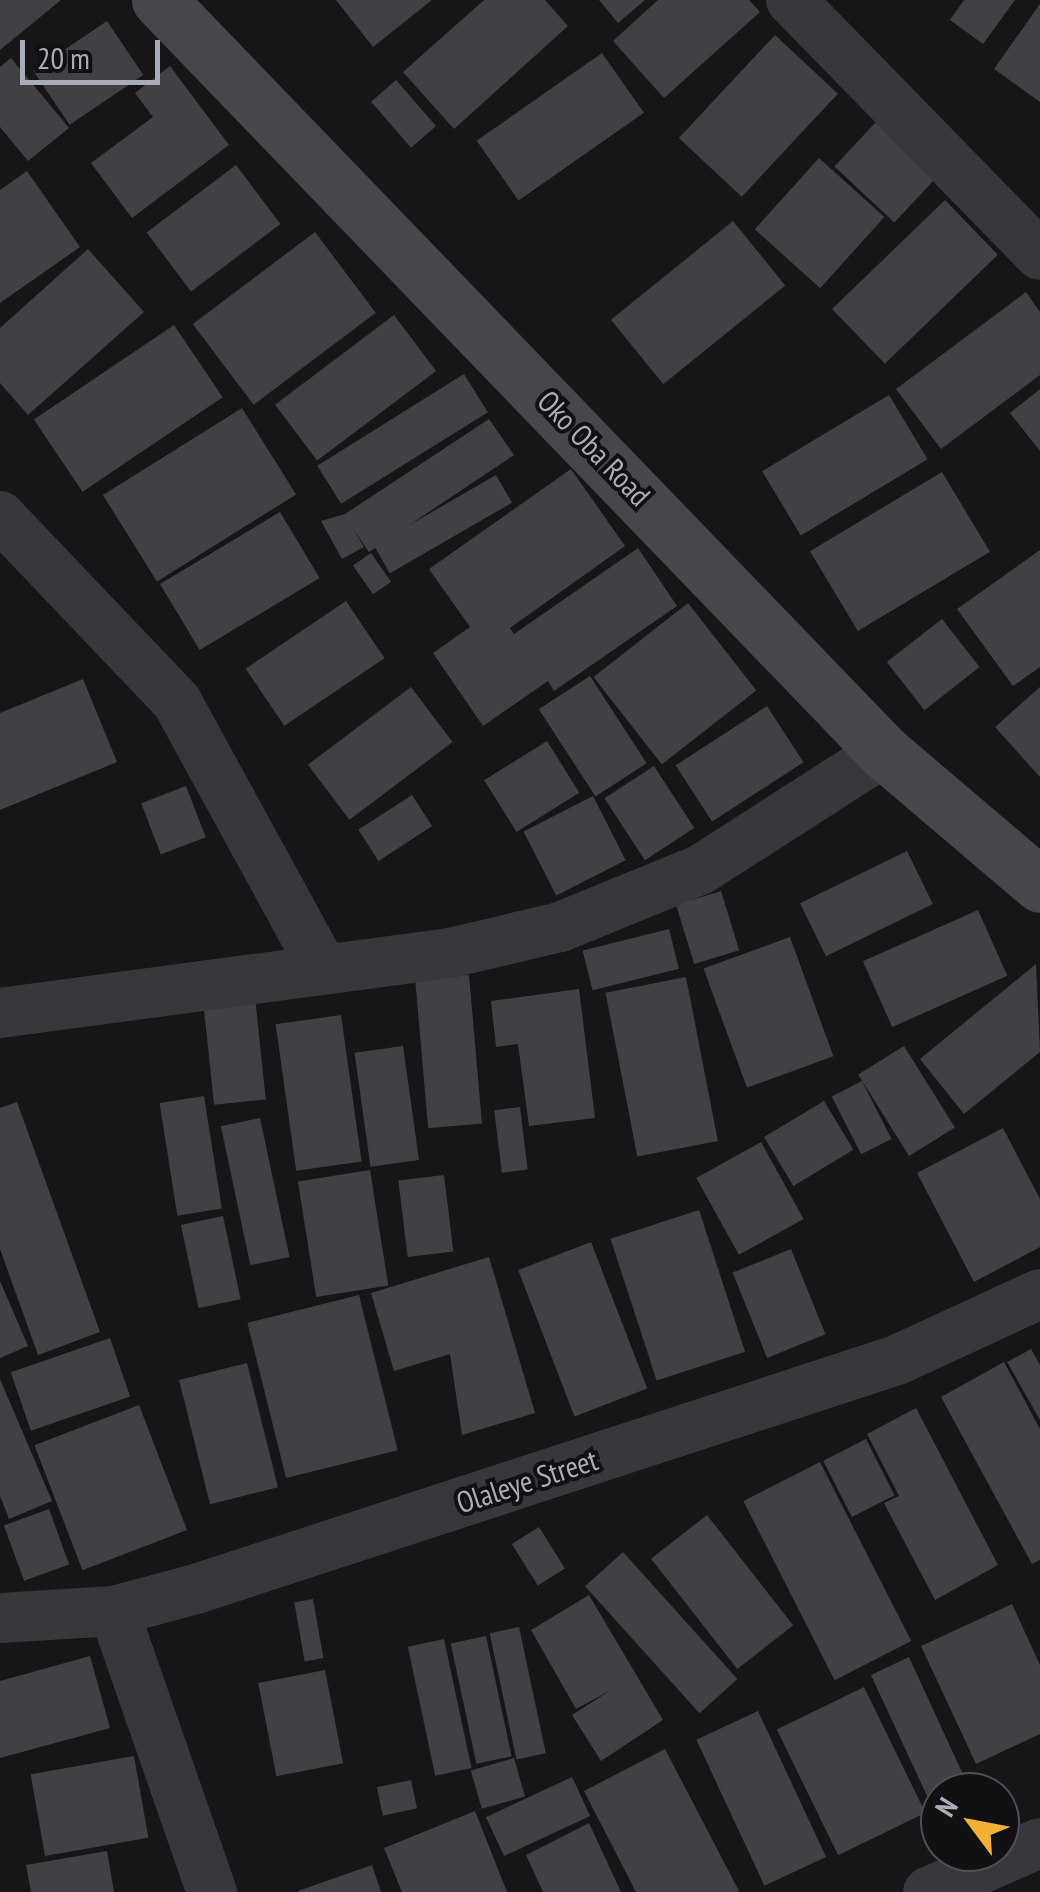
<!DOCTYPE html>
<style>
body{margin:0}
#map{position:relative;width:1040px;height:1892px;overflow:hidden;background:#161618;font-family:"PT Sans Narrow",sans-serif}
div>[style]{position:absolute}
.building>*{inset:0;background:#404145;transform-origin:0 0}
.street>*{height:50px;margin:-25px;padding:0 25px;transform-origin:25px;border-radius:25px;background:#37383d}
.secondary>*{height:55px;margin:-27.5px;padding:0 27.5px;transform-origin:27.5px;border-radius:27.5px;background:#45474d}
span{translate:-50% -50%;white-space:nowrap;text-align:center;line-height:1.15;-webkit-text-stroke:8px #111113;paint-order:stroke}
.street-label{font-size:30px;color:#a8adb8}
.north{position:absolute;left:920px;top:1772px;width:100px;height:100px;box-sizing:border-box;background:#111113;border:2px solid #4d4f55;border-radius:50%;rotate:302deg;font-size:28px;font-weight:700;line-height:40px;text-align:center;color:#a8adb8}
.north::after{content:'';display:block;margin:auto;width:35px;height:45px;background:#f2b134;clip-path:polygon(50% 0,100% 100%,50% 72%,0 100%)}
.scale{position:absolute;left:20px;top:40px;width:140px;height:45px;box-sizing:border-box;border:5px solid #a8adb8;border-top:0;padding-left:12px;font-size:30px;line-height:35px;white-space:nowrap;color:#a8adb8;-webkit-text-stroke:8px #111113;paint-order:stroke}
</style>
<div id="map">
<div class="building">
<i style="clip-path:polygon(0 0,61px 0,0 50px)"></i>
<i style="clip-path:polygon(336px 0,432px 0,373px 47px)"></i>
<i style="clip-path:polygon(484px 0,545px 0,568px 26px,454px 129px,403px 72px)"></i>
<i style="clip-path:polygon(599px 0,645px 0,618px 23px)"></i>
<i style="clip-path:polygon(658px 0,749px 0,760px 12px,664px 98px,613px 41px)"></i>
<i style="clip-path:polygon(964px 0,1015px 0,983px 44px,950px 20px)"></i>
<i style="clip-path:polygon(1040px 4px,1040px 102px,994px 69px)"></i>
<i style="left:107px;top:21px;width:65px;height:89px;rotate:56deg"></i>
<i style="left:775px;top:35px;width:86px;height:141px;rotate:43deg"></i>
<i style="left:602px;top:53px;width:73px;height:153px;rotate:55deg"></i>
<i style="clip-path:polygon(11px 58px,69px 128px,28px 161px,0 127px,0 67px)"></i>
<i style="clip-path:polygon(170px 66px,229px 145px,132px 218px,91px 163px,153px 117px,135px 93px)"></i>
<i style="left:396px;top:80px;width:61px;height:33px;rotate:49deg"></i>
<i style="left:876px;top:122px;width:82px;height:61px;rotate:43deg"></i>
<i style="left:819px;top:158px;width:88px;height:96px;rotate:42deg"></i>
<i style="left:236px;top:165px;width:74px;height:112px;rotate:53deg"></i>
<i style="clip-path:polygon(27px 171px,80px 247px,0 303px,0 190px)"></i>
<i style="left:945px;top:200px;width:76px;height:157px;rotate:46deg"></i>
<i style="left:733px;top:221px;width:83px;height:157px;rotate:51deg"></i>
<i style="left:315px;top:232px;width:101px;height:153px;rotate:53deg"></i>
<i style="clip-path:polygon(88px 249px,144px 312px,28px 415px,0 383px,0 328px)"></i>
<i style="clip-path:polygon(1026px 292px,1040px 312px,1040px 375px,941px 449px,896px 389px)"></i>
<i style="left:394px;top:315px;width:70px;height:149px;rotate:53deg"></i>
<i style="left:174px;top:325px;width:87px;height:169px;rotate:56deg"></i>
<i style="left:464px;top:374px;width:45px;height:173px;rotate:58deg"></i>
<i style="clip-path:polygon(1040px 389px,1040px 451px,1010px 413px)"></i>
<i style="left:889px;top:395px;width:75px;height:148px;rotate:59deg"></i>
<i style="left:242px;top:408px;width:102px;height:164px;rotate:58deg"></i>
<i style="clip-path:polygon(489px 419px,514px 455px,369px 552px,354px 530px,364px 547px,342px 559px,321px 521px,345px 514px)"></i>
<i style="clip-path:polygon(571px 469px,625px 546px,510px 628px,514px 634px,638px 548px,677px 606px,554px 691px,548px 681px,483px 726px,433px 653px,470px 627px,429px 569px)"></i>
<i style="left:942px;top:472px;width:93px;height:154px;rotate:59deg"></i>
<i style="left:496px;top:475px;width:32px;height:141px;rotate:60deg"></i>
<i style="left:280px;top:512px;width:77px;height:140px;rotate:59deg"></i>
<i style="clip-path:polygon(1040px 550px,1040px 667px,1013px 686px,957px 609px)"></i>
<i style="left:371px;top:553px;width:35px;height:22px;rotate:55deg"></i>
<i style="left:346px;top:601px;width:69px;height:121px;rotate:56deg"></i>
<i style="left:688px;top:603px;width:111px;height:120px;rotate:52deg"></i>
<i style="left:942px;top:619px;width:61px;height:70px;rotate:52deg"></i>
<i style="left:590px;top:676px;width:104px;height:61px;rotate:57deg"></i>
<i style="clip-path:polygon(83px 679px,117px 762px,0 810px,0 713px)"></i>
<i style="left:411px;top:687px;width:69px;height:129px;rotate:53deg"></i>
<i style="clip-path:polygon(1040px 687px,1040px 777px,995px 727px)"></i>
<i style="left:767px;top:706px;width:67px;height:109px;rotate:57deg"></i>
<i style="left:547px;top:741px;width:61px;height:74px;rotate:58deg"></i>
<i style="left:654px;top:766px;width:74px;height:59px;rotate:57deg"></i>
<i style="left:186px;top:786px;width:55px;height:48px;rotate:69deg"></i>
<i style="left:412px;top:795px;width:37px;height:64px;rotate:57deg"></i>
<i style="left:593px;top:796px;width:72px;height:78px;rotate:63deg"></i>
<i style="left:907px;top:851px;width:59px;height:119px;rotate:64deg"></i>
<i style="left:721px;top:891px;width:62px;height:47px;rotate:73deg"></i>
<i style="left:978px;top:910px;width:72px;height:126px;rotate:66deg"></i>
<i style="left:669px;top:929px;width:41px;height:89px;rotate:76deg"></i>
<i style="left:790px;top:937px;width:127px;height:92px;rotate:70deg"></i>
<i style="clip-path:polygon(1036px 964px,1040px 1052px,964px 1114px,920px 1059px)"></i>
<i style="left:469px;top:975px;width:149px;height:54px;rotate:85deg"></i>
<i style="left:686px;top:977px;width:167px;height:82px;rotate:79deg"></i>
<i style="clip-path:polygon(579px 989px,595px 1118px,529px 1126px,518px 1044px,496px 1047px,491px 1001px)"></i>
<i style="left:255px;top:997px;width:103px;height:52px;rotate:84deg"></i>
<i style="left:341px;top:1015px;width:148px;height:66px;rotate:82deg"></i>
<i style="left:403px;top:1046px;width:115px;height:49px;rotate:82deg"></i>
<i style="left:904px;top:1046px;width:96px;height:54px;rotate:58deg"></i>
<i style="left:862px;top:1081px;width:65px;height:34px;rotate:63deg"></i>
<i style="left:204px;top:1096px;width:114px;height:45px;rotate:81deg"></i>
<i style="left:824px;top:1101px;width:57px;height:70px;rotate:59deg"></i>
<i style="clip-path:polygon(17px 1102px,100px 1332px,38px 1355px,0 1249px,0 1108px)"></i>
<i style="left:520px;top:1107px;width:63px;height:26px;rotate:83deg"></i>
<i style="left:260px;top:1118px;width:142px;height:40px;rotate:78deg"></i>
<i style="clip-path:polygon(1003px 1128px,1040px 1199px,1040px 1247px,974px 1282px,917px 1173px)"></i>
<i style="left:761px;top:1142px;width:88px;height:74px;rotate:61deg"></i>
<i style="left:370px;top:1170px;width:117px;height:73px;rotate:81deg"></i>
<i style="left:444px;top:1175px;width:77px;height:46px;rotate:83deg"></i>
<i style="left:699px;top:1210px;width:149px;height:93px;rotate:72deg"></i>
<i style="left:223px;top:1216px;width:85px;height:43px;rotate:78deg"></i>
<i style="left:591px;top:1242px;width:157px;height:78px;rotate:69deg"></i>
<i style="left:791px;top:1249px;width:92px;height:63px;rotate:68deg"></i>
<i style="clip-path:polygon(489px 1257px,535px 1413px,462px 1435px,450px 1354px,394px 1371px,371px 1293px)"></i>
<i style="clip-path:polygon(0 1281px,28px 1346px,0 1358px)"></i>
<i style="left:359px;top:1295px;width:160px;height:115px;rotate:76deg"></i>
<i style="left:110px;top:1338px;width:62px;height:105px;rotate:71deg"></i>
<i style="clip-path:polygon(1031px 1349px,1040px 1365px,1040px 1420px,1007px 1362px)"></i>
<i style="clip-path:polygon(1004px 1362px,1040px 1429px,1040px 1560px,1032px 1564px,941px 1397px)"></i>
<i style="left:247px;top:1363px;width:128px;height:70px;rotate:76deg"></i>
<i style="clip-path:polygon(0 1379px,52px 1501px,9px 1519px,0 1496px)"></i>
<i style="left:139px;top:1405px;width:134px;height:112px;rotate:69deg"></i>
<i style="clip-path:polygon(916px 1408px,998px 1565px,935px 1600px,884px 1503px,899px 1496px,867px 1434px)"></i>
<i style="left:866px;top:1439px;width:63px;height:48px;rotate:63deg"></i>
<i style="left:820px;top:1462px;width:201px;height:86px;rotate:63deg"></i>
<i style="left:49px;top:1509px;width:59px;height:48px;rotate:70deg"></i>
<i style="left:707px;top:1515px;width:140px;height:71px;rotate:52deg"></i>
<i style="left:539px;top:1527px;width:49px;height:32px;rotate:58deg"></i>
<i style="left:623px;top:1552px;width:171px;height:51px;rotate:48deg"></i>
<i style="clip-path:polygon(589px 1595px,663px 1720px,601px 1761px,572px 1715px,611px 1690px,576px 1709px,531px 1630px)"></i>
<i style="left:313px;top:1599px;width:60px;height:19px;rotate:80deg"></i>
<i style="clip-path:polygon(1012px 1604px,1040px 1665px,1040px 1734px,976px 1764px,921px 1646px)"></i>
<i style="left:519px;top:1627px;width:129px;height:30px;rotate:78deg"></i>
<i style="left:486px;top:1636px;width:123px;height:36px;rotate:78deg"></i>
<i style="left:444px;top:1639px;width:132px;height:37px;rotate:78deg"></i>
<i style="clip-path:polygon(90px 1656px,110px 1728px,0 1758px,0 1681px)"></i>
<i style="clip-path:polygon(909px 1657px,971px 1792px,940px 1792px,933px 1809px,871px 1675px)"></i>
<i style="left:325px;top:1670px;width:95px;height:68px;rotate:79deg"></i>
<i style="left:864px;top:1687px;width:140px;height:97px;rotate:64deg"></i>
<i style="left:758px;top:1711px;width:161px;height:68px;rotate:65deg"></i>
<i style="clip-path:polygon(665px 1749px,739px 1891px,736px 1892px,636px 1892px,584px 1791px)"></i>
<i style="left:134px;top:1756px;width:83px;height:105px;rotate:80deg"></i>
<i style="left:514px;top:1758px;width:40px;height:45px;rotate:74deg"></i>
<i style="left:572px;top:1777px;width:43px;height:95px;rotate:65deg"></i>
<i style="left:411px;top:1780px;width:29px;height:35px;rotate:78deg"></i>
<i style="clip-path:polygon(475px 1811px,507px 1892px,402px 1892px,384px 1848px)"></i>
<i style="clip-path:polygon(589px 1823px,621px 1892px,543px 1892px,526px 1855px)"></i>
<i style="clip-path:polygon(107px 1851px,114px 1892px,31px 1892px,26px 1865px)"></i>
<i style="clip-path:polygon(372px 1865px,381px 1892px,298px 1892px,298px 1891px)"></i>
</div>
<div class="street">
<i style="left:791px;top:0;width:356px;rotate:45.7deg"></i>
<i style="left:0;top:516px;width:257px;rotate:46.4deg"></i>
<i style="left:177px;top:702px;width:300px;rotate:61.3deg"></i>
<i style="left:0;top:1013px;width:454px;rotate:-7.6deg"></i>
<i style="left:450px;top:953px;width:113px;rotate:-13.3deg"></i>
<i style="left:560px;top:927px;width:151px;rotate:-22.2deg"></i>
<i style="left:700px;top:870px;width:219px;rotate:-32.7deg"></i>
<i style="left:114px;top:1611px;width:298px;rotate:70.8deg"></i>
<i style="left:0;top:1618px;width:114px;rotate:-3.5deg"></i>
<i style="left:114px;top:1611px;width:88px;rotate:-15.1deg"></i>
<i style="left:199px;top:1588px;width:734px;rotate:-18.09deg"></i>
<i style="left:897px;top:1360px;width:157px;rotate:-24.8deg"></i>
<i style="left:928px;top:1892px;width:122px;rotate:-23.6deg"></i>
</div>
<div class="secondary">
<i style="left:159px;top:0;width:1045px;rotate:46.05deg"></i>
<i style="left:884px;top:752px;width:205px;rotate:40.4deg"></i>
</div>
<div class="street-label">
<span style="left:594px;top:448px;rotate:46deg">Oko Oba Road</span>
<span style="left:527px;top:1481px;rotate:-18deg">Olaleye Street</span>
</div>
<div class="north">N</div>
<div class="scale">20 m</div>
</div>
